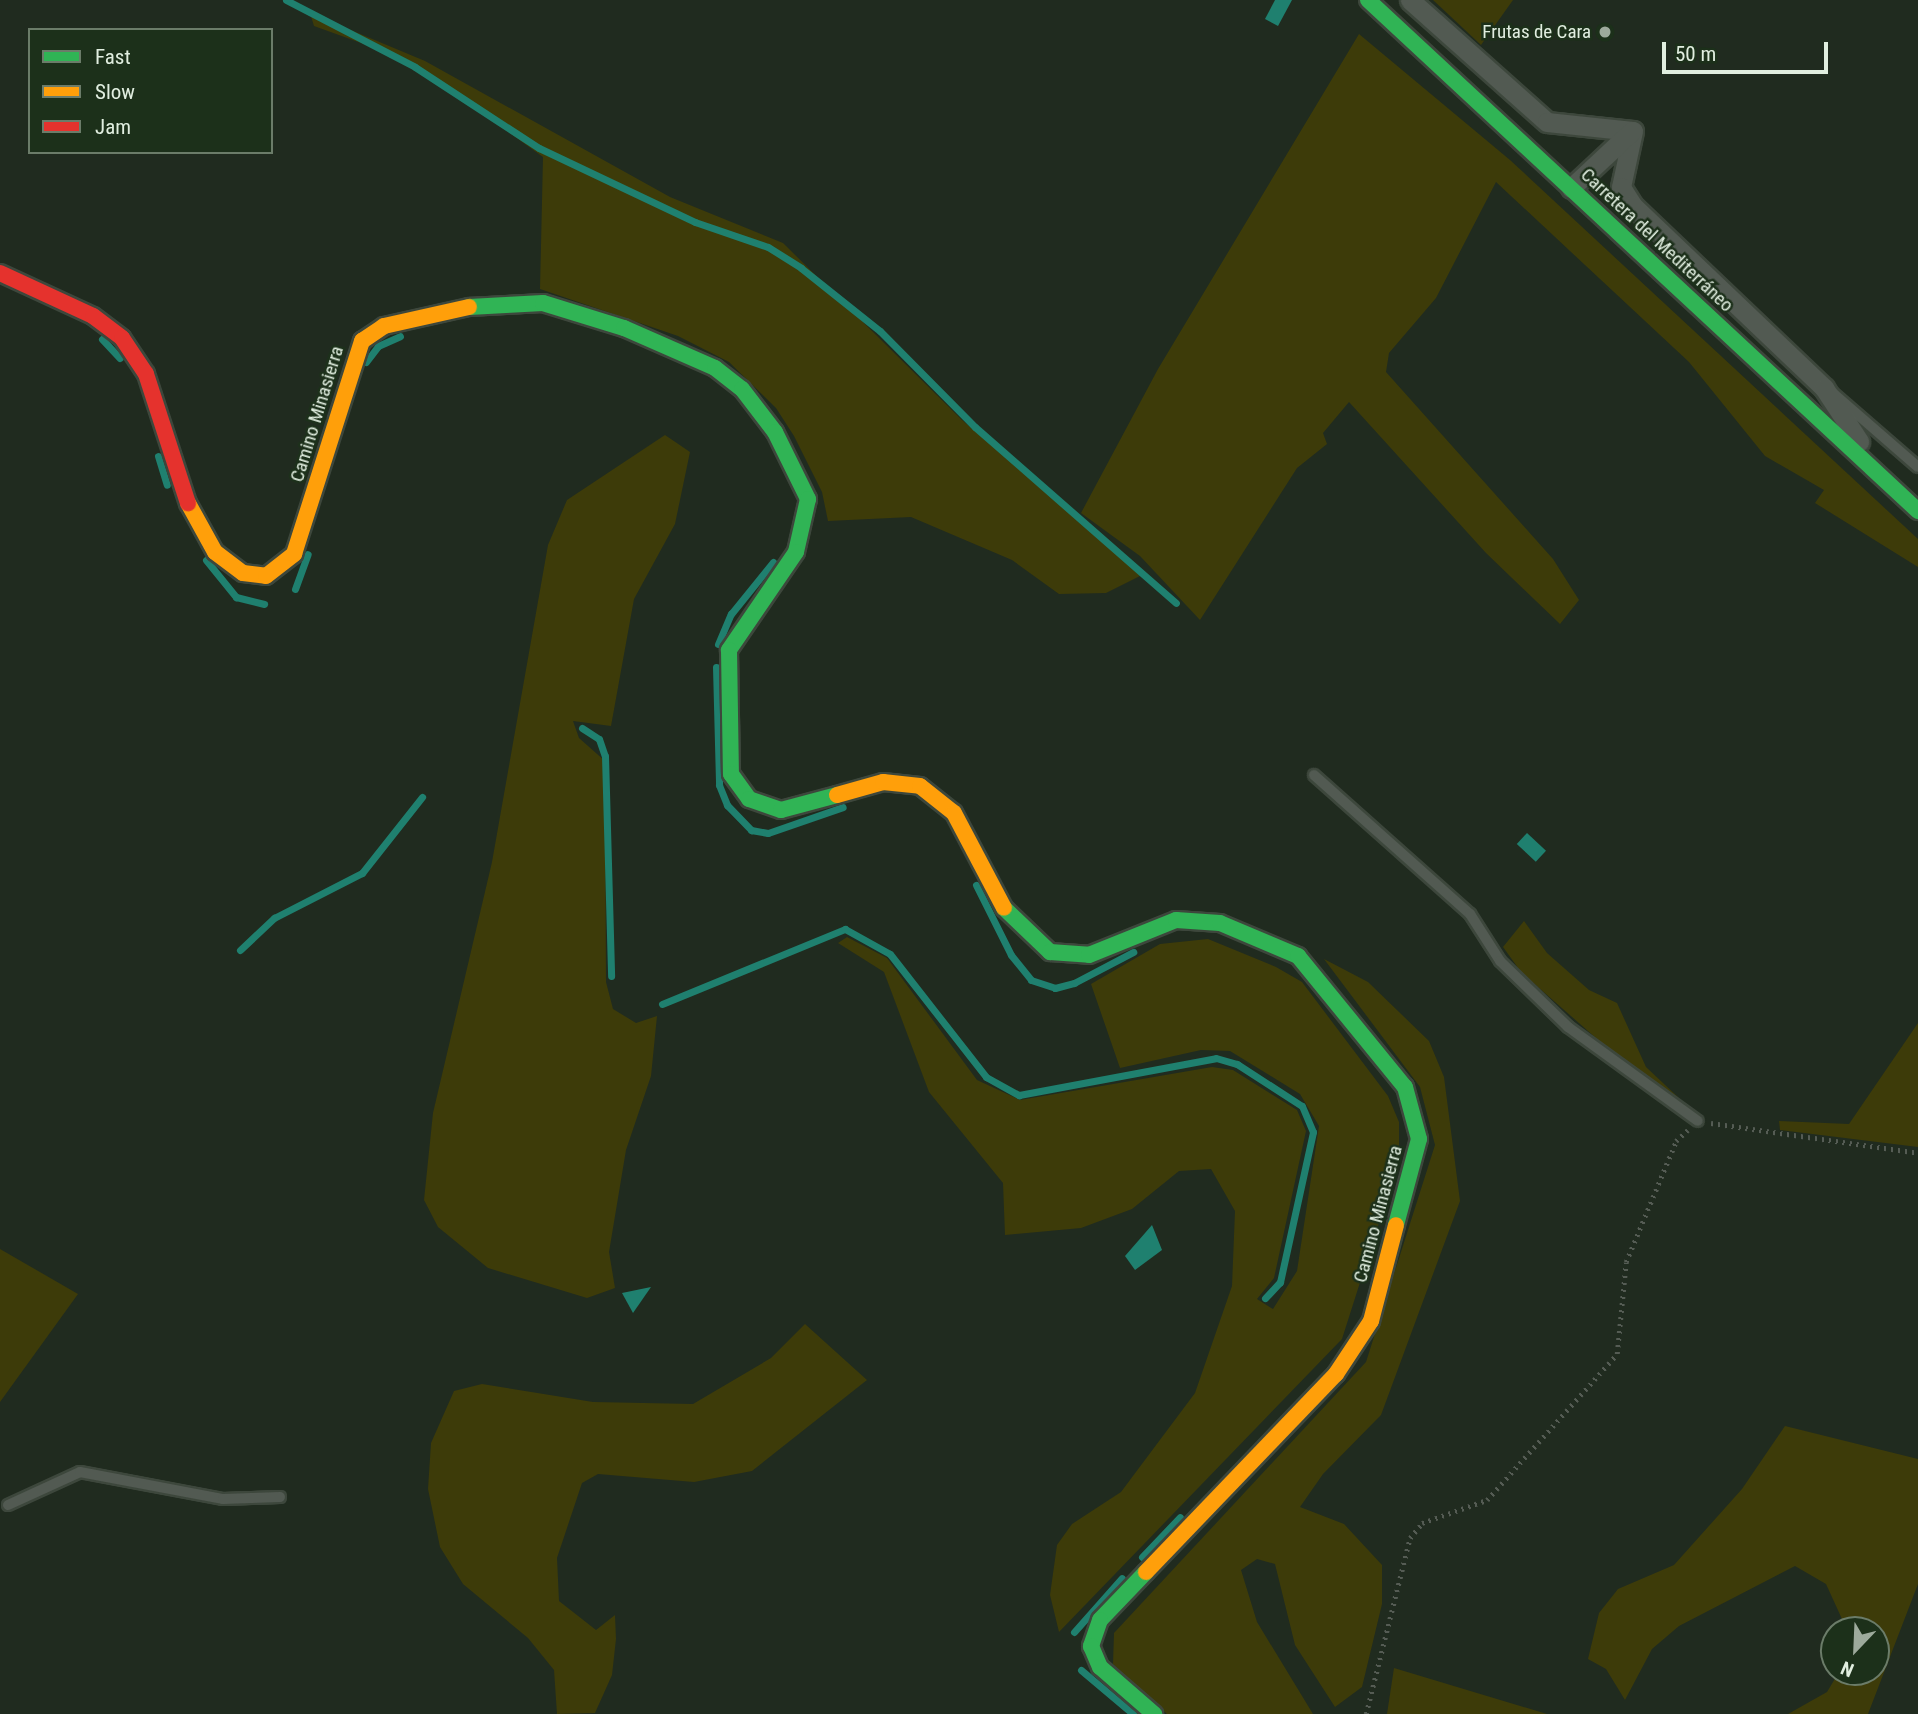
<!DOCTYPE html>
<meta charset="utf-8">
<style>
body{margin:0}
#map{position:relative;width:1918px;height:1714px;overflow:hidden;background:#202b1f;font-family:"Roboto Condensed",sans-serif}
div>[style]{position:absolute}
.green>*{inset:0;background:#3d3b09}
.water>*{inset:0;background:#1f806f;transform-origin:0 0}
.stream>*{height:7px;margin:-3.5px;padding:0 3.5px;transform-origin:3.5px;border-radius:3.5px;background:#1f806f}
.path>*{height:4.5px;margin-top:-2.25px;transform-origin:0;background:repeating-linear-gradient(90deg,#555c54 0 2px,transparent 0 7px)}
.roads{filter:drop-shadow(2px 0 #3d473c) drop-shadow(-2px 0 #3d473c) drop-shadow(0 2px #3d473c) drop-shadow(0 -2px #3d473c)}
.lane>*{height:10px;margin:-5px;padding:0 5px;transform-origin:5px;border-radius:5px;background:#525a52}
.street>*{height:19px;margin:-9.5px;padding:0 9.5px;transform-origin:9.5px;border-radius:9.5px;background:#525a52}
.fast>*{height:16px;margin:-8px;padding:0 8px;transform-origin:8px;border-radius:8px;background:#30b455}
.slow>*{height:16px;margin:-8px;padding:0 8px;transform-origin:8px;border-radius:8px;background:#ff9f0a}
.jam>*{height:16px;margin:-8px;padding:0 8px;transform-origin:8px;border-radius:8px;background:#e5322d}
.dots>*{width:19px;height:19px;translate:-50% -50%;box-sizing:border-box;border:4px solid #1c301a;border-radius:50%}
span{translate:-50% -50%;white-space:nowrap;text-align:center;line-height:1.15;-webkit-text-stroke:5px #1c301a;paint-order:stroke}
.poi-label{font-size:19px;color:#e1eee0}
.right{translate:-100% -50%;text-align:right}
.street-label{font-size:19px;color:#e1eee0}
.legend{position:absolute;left:28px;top:28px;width:245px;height:126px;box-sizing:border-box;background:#1c301a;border:2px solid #6b7c69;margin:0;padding:9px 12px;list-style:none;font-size:21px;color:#e1eee0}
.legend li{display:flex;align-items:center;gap:14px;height:35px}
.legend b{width:35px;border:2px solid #6b7c69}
.north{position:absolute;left:1820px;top:1616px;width:70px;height:70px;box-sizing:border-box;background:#1c301a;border:2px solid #6b7c69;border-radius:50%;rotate:203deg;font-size:19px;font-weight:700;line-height:28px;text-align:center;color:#e1eee0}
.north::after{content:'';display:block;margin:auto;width:24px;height:32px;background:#9daa9c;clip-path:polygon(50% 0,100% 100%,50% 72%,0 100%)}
.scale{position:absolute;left:1662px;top:42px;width:166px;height:32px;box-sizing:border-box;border:4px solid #e1eee0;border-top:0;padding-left:9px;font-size:21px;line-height:24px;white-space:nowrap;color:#e1eee0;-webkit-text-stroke:5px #1c301a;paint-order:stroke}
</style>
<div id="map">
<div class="green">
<i style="clip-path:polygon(1433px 0,1513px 0,1481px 45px)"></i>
<i style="clip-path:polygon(310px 13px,425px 61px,670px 197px,783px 243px,962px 420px,1142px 575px,1106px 593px,1059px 594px,1012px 560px,911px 517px,828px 521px,822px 492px,794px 436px,776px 408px,729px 362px,678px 336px,540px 289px,543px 157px,408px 60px,314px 26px)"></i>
<i style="clip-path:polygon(1359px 34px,1510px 160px,1918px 539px,1918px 567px,1815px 503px,1824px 490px,1765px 456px,1689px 362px,1496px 182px,1436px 298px,1389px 353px,1386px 372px,1553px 559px,1579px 600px,1560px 624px,1486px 553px,1349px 402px,1323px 433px,1327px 444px,1297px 468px,1200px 620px,1140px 556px,1081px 513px,1158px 369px)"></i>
<i style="clip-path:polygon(665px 435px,690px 452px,675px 524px,634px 599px,611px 726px,573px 721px,579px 738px,605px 761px,606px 982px,613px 1009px,636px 1023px,657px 1016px,651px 1076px,626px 1150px,609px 1252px,615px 1288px,587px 1298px,488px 1268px,438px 1227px,424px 1200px,433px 1113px,492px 862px,548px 545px,567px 500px)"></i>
<i style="clip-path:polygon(1524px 921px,1547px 953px,1589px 990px,1617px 1003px,1646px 1067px,1680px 1099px,1605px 1046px,1521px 972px,1503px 947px)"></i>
<i style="clip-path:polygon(847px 937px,887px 958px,977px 1080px,1020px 1100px,1212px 1067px,1233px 1070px,1297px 1110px,1306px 1131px,1274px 1278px,1257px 1299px,1273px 1309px,1297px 1271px,1319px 1126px,1300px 1094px,1230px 1051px,1201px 1050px,1120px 1068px,1091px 984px,1160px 944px,1208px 939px,1276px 967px,1302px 982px,1388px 1096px,1399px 1122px,1399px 1160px,1342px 1339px,1059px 1632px,1050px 1595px,1057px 1545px,1072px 1524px,1121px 1492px,1195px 1393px,1232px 1286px,1235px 1211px,1211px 1169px,1179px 1171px,1132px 1209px,1081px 1228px,1005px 1235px,1003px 1183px,929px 1092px,884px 972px,838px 943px)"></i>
<i style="clip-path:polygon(1324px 959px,1368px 982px,1429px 1041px,1444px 1077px,1460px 1201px,1381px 1415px,1323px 1474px,1300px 1507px,1344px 1524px,1382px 1565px,1382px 1604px,1362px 1687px,1335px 1707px,1295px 1645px,1275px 1564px,1257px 1559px,1241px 1570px,1257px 1622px,1313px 1714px,1167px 1714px,1113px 1664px,1114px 1633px,1366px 1362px,1435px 1145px,1420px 1087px)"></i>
<i style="clip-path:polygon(1918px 1023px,1918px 1147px,1780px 1130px,1779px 1121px,1849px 1124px)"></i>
<i style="clip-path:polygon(0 1249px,78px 1294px,0 1402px)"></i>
<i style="clip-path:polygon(805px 1324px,867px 1380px,752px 1471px,694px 1482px,598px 1474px,582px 1483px,557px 1558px,559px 1601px,596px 1630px,615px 1615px,616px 1639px,612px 1675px,595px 1713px,557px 1714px,554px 1670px,528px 1638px,463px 1584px,440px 1547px,428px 1489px,431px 1443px,454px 1391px,482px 1384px,593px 1402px,693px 1404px,771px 1358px)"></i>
<i style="clip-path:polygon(1785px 1426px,1918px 1459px,1918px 1584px,1868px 1714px,1788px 1714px,1827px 1692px,1839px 1672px,1876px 1672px,1876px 1630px,1847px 1630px,1826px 1584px,1795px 1566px,1679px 1626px,1652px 1649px,1625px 1700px,1606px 1669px,1588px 1659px,1599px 1613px,1618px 1589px,1674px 1565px,1742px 1489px)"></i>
<i style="clip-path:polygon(1394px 1668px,1547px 1714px,1387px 1714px)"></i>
</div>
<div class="water">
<i style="clip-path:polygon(1275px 0,1292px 0,1278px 26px,1265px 19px)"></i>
<i style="left:1527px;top:833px;width:26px;height:15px;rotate:43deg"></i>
<i style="clip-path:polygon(1152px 1225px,1162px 1250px,1135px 1270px,1125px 1256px)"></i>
<i style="clip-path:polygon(651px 1287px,633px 1313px,622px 1293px)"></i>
</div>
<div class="stream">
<i style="left:286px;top:0;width:145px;rotate:27.4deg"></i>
<i style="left:415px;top:67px;width:148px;rotate:33.2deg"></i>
<i style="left:539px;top:148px;width:173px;rotate:25.4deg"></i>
<i style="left:695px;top:222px;width:77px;rotate:18.9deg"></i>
<i style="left:768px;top:247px;width:39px;rotate:32deg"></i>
<i style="left:801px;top:268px;width:101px;rotate:38.6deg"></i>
<i style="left:880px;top:331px;width:135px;rotate:45.3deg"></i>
<i style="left:975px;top:427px;width:267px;rotate:41.2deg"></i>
<i style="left:102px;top:339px;width:26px;rotate:47deg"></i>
<i style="left:366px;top:362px;width:20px;rotate:-53deg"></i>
<i style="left:378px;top:346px;width:24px;rotate:-24deg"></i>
<i style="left:158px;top:456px;width:30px;rotate:73deg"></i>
<i style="left:206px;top:560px;width:48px;rotate:51deg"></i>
<i style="left:236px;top:597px;width:29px;rotate:14deg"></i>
<i style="left:295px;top:589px;width:37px;rotate:-70deg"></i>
<i style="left:718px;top:644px;width:33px;rotate:-67deg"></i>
<i style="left:731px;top:614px;width:67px;rotate:-51.1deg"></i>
<i style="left:716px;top:667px;width:118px;rotate:88.5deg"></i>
<i style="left:719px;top:785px;width:22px;rotate:68deg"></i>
<i style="left:727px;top:805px;width:35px;rotate:46deg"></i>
<i style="left:751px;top:830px;width:17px;rotate:10deg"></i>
<i style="left:768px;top:833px;width:79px;rotate:-19.1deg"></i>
<i style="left:582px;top:728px;width:20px;rotate:33deg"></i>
<i style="left:599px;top:739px;width:18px;rotate:71deg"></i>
<i style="left:605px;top:756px;width:220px;rotate:88.4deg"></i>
<i style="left:976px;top:885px;width:78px;rotate:63.4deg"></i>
<i style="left:1011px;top:955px;width:32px;rotate:51deg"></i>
<i style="left:1031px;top:980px;width:25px;rotate:18deg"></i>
<i style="left:1055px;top:988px;width:20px;rotate:-15deg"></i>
<i style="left:1074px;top:983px;width:67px;rotate:-27.7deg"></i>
<i style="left:240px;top:950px;width:47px;rotate:-43.3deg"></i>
<i style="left:274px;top:918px;width:99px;rotate:-27.1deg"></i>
<i style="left:362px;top:873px;width:97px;rotate:-51.7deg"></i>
<i style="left:662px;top:1004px;width:198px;rotate:-22.3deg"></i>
<i style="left:845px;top:929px;width:51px;rotate:29.1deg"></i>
<i style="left:890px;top:954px;width:156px;rotate:52deg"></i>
<i style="left:986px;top:1077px;width:38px;rotate:29deg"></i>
<i style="left:1019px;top:1095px;width:200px;rotate:-10.6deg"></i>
<i style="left:1216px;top:1058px;width:22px;rotate:16deg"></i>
<i style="left:1237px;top:1064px;width:77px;rotate:32.9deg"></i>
<i style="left:1302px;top:1106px;width:28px;rotate:67deg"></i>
<i style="left:1313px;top:1132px;width:154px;rotate:102.4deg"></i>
<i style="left:1280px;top:1282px;width:22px;rotate:133deg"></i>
<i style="left:1142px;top:1557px;width:55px;rotate:-46.5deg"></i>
<i style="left:1074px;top:1632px;width:72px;rotate:-48.4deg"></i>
<i style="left:1081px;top:1670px;width:68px;rotate:40.2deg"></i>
</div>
<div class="path">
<i style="left:1711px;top:1123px;width:209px;rotate:8.2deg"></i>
<i style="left:1366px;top:1714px;width:181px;rotate:-76deg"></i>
<i style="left:1410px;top:1538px;width:19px;rotate:-51deg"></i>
<i style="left:1422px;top:1523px;width:69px;rotate:-19.5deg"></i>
<i style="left:1487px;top:1500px;width:195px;rotate:-48.3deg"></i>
<i style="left:1617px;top:1354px;width:92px;rotate:-84.4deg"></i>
<i style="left:1626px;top:1262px;width:131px;rotate:-67.5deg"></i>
<i style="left:1676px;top:1141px;width:16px;rotate:-43deg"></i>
</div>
<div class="roads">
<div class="lane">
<i style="left:1834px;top:394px;width:111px;rotate:41deg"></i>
<i style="left:1314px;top:775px;width:209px;rotate:41.7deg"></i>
<i style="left:1470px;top:914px;width:56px;rotate:57.4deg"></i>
<i style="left:1500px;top:961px;width:95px;rotate:44.1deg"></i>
<i style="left:1568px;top:1027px;width:160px;rotate:35.9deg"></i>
<i style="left:8px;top:1505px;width:79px;rotate:-24.6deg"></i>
<i style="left:80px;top:1472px;width:146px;rotate:10.7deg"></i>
<i style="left:223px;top:1499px;width:57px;rotate:-2deg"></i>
</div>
<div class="street">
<i style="left:1410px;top:0;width:183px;rotate:41.7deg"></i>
<i style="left:1547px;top:122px;width:86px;rotate:6deg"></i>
<i style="left:1633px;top:131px;width:57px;rotate:102.1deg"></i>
<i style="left:1621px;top:187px;width:22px;rotate:58deg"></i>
<i style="left:1633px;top:206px;width:264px;rotate:43.6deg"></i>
<i style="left:1824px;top:388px;width:64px;rotate:56.6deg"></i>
<i style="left:1571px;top:188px;width:83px;rotate:-43.1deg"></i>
</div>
<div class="fast">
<i style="left:1368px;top:0;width:751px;rotate:42.89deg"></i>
<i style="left:469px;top:307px;width:74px;rotate:-3.1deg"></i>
<i style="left:543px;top:303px;width:85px;rotate:17.2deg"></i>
<i style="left:624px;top:328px;width:99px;rotate:23.7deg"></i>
<i style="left:715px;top:368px;width:34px;rotate:38deg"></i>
<i style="left:742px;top:389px;width:54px;rotate:52.5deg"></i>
<i style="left:775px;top:432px;width:75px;rotate:63.8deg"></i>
<i style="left:808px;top:499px;width:54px;rotate:102.8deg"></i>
<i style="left:796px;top:552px;width:119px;rotate:124.4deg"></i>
<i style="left:729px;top:650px;width:124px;rotate:89.1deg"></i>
<i style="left:731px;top:774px;width:31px;rotate:54deg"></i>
<i style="left:749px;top:799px;width:34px;rotate:19deg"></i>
<i style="left:781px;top:810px;width:58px;rotate:-15deg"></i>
<i style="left:1004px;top:908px;width:64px;rotate:43.7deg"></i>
<i style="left:1050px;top:952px;width:39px;rotate:4deg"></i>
<i style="left:1089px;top:955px;width:94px;rotate:-21.9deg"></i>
<i style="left:1176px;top:920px;width:44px;rotate:3.9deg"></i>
<i style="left:1220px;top:923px;width:85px;rotate:22.9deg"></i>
<i style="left:1298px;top:956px;width:169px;rotate:50.8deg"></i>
<i style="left:1405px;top:1087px;width:54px;rotate:74.9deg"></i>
<i style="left:1419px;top:1139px;width:89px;rotate:105deg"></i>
<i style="left:1146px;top:1572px;width:66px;rotate:133.8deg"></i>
<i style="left:1100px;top:1620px;width:28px;rotate:109deg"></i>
<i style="left:1091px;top:1646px;width:23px;rotate:67deg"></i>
<i style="left:1100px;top:1667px;width:72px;rotate:41deg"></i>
</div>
<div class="slow">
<i style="left:188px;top:503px;width:56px;rotate:61.1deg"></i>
<i style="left:215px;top:552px;width:35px;rotate:37deg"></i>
<i style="left:243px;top:573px;width:23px;rotate:7deg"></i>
<i style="left:266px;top:576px;width:36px;rotate:-38deg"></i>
<i style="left:294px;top:554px;width:224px;rotate:-72.3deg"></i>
<i style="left:362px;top:341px;width:27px;rotate:-34deg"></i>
<i style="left:384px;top:326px;width:87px;rotate:-12.6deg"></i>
<i style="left:837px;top:795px;width:48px;rotate:-15.8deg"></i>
<i style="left:883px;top:782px;width:37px;rotate:6deg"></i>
<i style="left:920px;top:786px;width:43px;rotate:38.5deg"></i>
<i style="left:954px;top:813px;width:107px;rotate:62.2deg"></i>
<i style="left:1146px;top:1572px;width:274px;rotate:-46.2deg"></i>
<i style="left:1336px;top:1374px;width:64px;rotate:-56.6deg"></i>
<i style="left:1371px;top:1321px;width:99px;rotate:-75.4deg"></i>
</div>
<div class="jam">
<i style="left:0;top:273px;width:102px;rotate:24.8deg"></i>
<i style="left:93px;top:316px;width:36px;rotate:37deg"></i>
<i style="left:122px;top:338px;width:43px;rotate:56.3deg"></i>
<i style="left:146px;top:374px;width:136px;rotate:72deg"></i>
</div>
</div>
<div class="dots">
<i style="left:1605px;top:32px;background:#9daa9c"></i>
</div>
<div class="poi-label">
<span class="right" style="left:1591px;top:32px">Frutas de Cara</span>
</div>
<div class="street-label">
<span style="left:1657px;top:240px;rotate:43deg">Carretera del Mediterráneo</span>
<span style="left:317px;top:414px;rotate:-73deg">Camino Minasierra</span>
<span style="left:1378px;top:1214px;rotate:-75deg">Camino Minasierra</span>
</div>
<ul class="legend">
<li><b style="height:9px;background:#30b455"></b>Fast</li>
<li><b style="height:9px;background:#ff9f0a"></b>Slow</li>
<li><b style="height:9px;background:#e5322d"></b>Jam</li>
</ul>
<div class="north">N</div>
<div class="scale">50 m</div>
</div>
